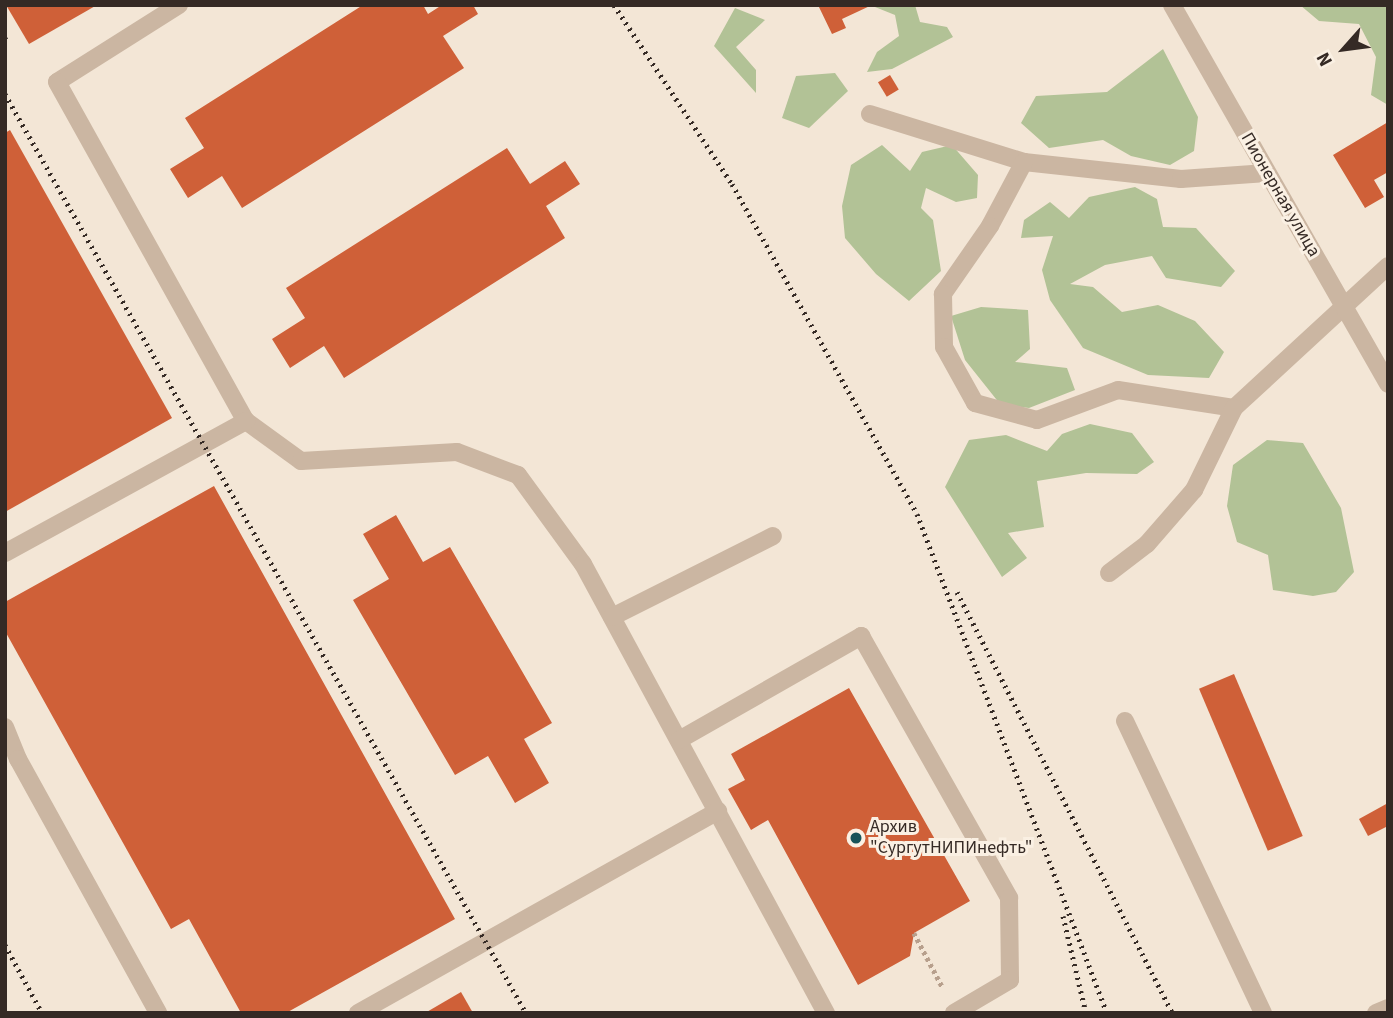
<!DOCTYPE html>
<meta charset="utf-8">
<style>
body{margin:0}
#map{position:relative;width:1393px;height:1018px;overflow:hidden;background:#f3e6d6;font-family:"Source Sans 3",sans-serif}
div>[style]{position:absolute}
.green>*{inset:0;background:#b2c296}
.building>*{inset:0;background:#cf6038;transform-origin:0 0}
.path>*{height:4.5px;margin-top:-2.25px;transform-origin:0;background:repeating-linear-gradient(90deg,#b79f8c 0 3.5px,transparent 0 7px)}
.lane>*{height:18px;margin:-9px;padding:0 9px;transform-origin:9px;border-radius:9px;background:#cbb6a2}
.street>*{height:18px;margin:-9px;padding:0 9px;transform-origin:9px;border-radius:9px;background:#cbb6a2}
.rail>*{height:5px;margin-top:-2.5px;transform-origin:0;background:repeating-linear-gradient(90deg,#352a25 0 2px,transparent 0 7px)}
.dots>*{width:19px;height:19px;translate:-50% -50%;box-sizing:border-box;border:4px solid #faf0e3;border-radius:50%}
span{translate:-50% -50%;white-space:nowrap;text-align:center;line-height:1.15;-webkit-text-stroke:6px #faf0e3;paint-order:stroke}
.street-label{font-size:18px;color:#352a25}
.poi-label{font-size:18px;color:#352a25}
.left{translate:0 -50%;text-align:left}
.frame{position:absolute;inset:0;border:7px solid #352a25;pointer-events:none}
.north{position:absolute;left:1309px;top:14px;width:70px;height:70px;-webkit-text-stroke:5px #faf0e3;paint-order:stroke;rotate:242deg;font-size:19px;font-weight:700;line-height:28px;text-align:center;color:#352a25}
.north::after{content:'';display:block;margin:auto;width:24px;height:32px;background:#352a25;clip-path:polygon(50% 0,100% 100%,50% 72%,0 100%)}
</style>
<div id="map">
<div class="green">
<i style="clip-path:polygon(870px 5px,915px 5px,920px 22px,947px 27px,953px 37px,892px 69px,867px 72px,877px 52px,899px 36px,895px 15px)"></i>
<i style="clip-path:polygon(1300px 5px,1388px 5px,1388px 105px,1371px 95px,1376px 57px,1359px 24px,1319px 21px)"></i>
<i style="clip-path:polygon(735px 8px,765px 20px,736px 47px,756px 70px,756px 93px,714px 46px)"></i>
<i style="clip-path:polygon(1163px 49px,1198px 117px,1194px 151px,1170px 165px,1131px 156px,1103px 140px,1049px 148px,1021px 123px,1036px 96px,1107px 92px)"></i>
<i style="clip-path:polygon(835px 73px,848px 91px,809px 128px,782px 118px,796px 76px)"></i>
<i style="clip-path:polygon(882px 145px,910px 171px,922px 152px,952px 145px,978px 175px,977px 198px,956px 202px,926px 188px,921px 208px,933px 220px,941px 271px,909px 301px,876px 274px,845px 238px,842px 206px,851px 165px)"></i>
<i style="clip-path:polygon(1135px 187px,1157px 199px,1163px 227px,1196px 228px,1235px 271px,1221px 287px,1166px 278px,1152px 256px,1105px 265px,1070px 284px,1093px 287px,1122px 312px,1158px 305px,1195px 321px,1224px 352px,1209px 378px,1148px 375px,1083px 348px,1050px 300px,1042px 270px,1053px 236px,1021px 238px,1024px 220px,1050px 202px,1069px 218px,1089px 197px)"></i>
<i style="clip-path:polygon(981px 307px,1028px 310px,1030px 349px,1015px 362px,1067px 368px,1075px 390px,1029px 408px,1000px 404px,965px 360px,951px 316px)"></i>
<i style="clip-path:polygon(1090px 424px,1132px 433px,1154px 462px,1137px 474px,1086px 473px,1037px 481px,1044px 527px,1008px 533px,1027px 558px,1002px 577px,945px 487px,969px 440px,1006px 435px,1047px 451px,1062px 434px)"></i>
<i style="clip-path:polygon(1267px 440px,1303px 443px,1341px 508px,1354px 572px,1336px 592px,1313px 596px,1273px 590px,1268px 555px,1237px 542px,1227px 506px,1233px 465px)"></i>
</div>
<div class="building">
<i style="clip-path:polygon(6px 5px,97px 5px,29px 44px)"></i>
<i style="clip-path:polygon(363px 5px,423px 5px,428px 14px,442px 5px,473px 5px,478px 14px,443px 36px,464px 68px,242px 208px,222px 176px,188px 198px,170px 169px,204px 148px,185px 118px)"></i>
<i style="clip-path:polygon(818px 5px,872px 5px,842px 19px,846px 28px,832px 34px)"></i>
<i style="left:890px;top:75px;width:17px;height:14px;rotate:59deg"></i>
<i style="clip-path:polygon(1388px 122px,1388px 172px,1374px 180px,1384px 197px,1365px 208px,1333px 155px)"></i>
<i style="clip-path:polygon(10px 130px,172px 418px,5px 512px,5px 133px)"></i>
<i style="clip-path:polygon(507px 148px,530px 184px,565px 161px,580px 184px,546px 206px,565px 238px,344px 378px,324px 346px,290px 368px,272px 339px,305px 318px,286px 288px)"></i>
<i style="clip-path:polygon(214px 486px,455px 919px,286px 1013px,241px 1013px,189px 919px,171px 929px,5px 631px,5px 602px)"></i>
<i style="clip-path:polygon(396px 515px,423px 562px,450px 547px,552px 723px,524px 739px,549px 783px,515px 803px,488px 756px,455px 775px,353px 600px,389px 579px,363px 534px)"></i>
<i style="left:1234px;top:674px;width:176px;height:38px;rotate:67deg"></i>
<i style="clip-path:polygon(849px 688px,970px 901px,914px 933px,910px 956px,858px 985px,768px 820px,751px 830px,728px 789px,745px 780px,731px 754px)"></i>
<i style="clip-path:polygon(1388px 803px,1388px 826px,1368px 836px,1359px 819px)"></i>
<i style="clip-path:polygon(461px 992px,473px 1013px,425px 1013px)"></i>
</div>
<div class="path">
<i style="left:914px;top:933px;width:62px;rotate:62.2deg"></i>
</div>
<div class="lane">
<i style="left:179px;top:5px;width:144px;rotate:147.7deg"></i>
<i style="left:57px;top:82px;width:388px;rotate:60.9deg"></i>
<i style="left:246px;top:421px;width:68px;rotate:36deg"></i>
<i style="left:301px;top:461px;width:156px;rotate:-3.3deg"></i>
<i style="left:457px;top:452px;width:65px;rotate:20.7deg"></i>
<i style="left:518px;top:475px;width:110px;rotate:53.9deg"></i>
<i style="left:583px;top:564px;width:511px;rotate:61.58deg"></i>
<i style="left:870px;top:114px;width:161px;rotate:17.3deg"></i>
<i style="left:1024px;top:162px;width:158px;rotate:6.2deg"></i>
<i style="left:1181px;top:179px;width:86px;rotate:-4deg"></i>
<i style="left:1024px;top:162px;width:72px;rotate:118deg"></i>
<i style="left:990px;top:226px;width:83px;rotate:124.7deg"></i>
<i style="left:943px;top:294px;width:53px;rotate:88.9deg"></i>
<i style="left:944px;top:347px;width:64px;rotate:61deg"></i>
<i style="left:975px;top:403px;width:64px;rotate:15.3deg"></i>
<i style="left:1037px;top:420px;width:86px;rotate:-20.3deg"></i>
<i style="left:1118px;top:390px;width:117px;rotate:8.8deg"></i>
<i style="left:1234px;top:408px;width:209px;rotate:-42.7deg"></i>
<i style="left:5px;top:553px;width:275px;rotate:-28.7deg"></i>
<i style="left:1109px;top:573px;width:48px;rotate:-37.3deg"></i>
<i style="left:1147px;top:544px;width:72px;rotate:-49deg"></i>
<i style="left:1194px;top:490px;width:91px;rotate:-64deg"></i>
<i style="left:612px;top:617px;width:180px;rotate:-26.7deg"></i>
<i style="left:1125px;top:721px;width:323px;rotate:64.7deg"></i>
<i style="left:5px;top:727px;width:35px;rotate:68deg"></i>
<i style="left:18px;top:759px;width:290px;rotate:61.1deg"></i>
<i style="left:679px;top:740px;width:210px;rotate:-29.7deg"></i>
<i style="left:861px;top:636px;width:301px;rotate:60.5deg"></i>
<i style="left:1009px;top:898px;width:82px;rotate:89.3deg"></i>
<i style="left:1010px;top:980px;width:65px;rotate:149.5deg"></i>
<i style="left:358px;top:1013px;width:413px;rotate:-29.3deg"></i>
<i style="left:1376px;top:1013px;width:13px;rotate:-23deg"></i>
</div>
<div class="street">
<i style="left:1172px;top:5px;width:436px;rotate:60.3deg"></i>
</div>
<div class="rail">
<i style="left:614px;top:5px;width:214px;rotate:56.6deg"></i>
<i style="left:732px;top:184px;width:378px;rotate:60.7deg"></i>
<i style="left:917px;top:514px;width:534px;rotate:69.16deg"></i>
<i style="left:5px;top:38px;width:2px;rotate:63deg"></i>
<i style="left:5px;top:94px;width:1056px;rotate:60.45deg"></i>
<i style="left:957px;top:592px;width:473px;rotate:62.9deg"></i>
<i style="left:1063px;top:916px;width:100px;rotate:76.7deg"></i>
<i style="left:5px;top:945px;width:77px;rotate:61.4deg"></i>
</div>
<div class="dots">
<i style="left:856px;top:838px;background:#185359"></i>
</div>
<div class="street-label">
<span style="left:1280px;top:195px;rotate:60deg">Пионерная улица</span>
</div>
<div class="poi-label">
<span class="left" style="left:870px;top:838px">Архив<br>"СургутНИПИнефть"</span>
</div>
<div class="frame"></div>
<div class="north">N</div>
</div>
